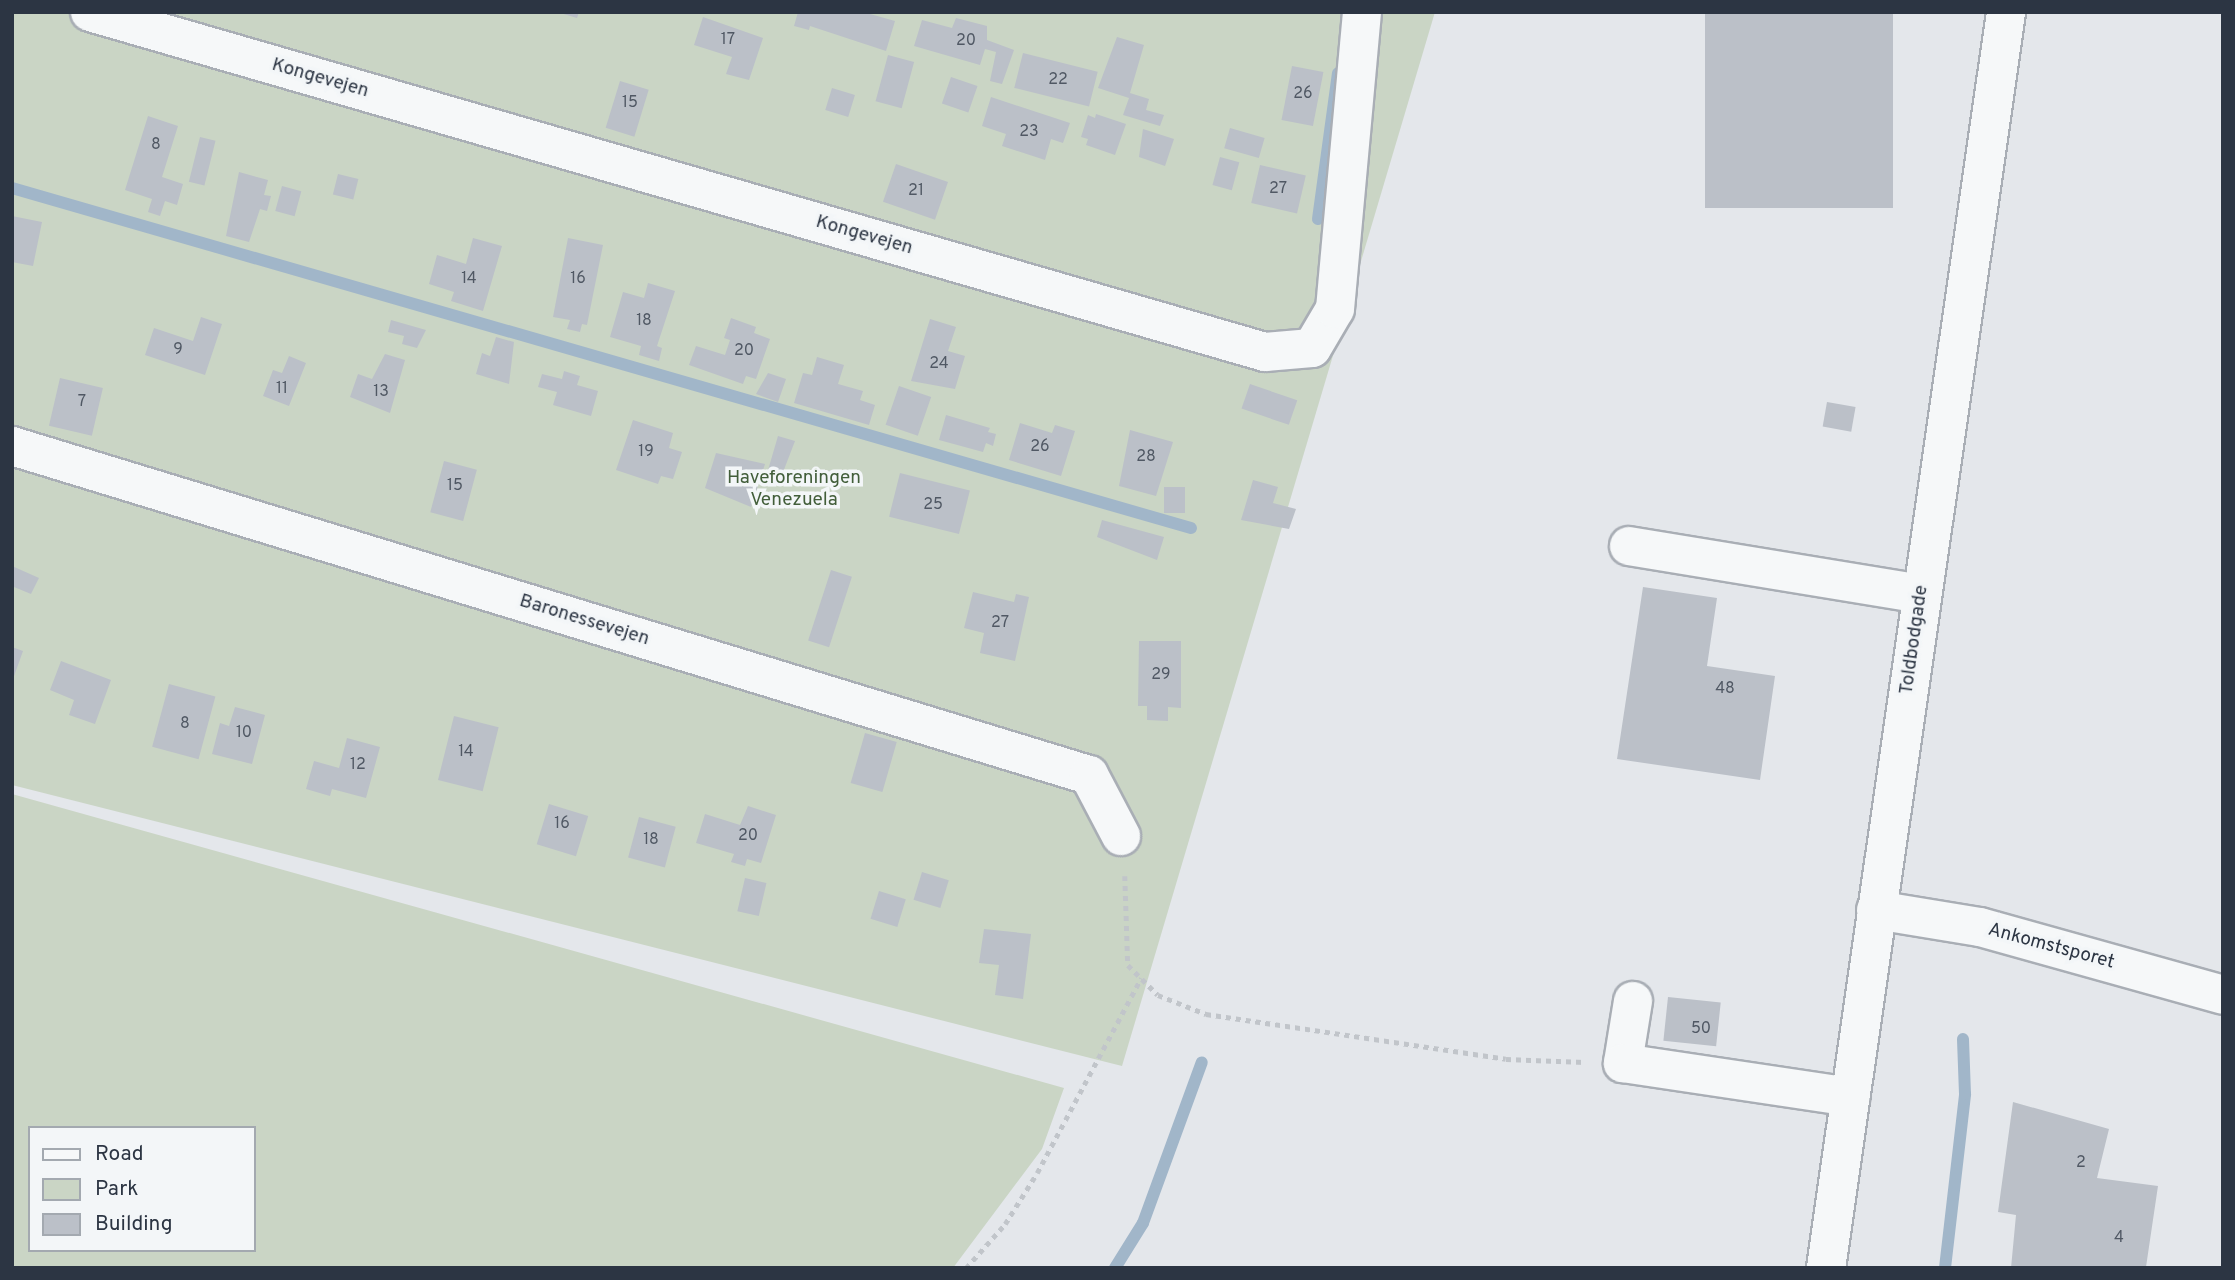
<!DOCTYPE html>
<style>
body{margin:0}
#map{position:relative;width:2235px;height:1280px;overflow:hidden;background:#e4e7eb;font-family:Overpass,sans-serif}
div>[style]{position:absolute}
.green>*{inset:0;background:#cad5c5}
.stream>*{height:12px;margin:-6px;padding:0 6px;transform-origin:6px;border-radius:6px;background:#a1b6c9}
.building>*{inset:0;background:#bbc0c8;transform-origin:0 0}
.path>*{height:4.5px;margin-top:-2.25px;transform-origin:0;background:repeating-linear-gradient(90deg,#c1c5ca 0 5px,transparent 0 10px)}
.roads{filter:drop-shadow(2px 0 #a9aeb5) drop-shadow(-2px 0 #a9aeb5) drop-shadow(0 2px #a9aeb5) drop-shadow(0 -2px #a9aeb5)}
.minor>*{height:38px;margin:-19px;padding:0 19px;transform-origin:19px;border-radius:19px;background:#f6f8f9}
span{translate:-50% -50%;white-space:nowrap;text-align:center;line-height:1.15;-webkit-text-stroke:7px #f3f6f8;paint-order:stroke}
.number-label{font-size:16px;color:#505864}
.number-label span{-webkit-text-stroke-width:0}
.street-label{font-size:19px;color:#2c3543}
.park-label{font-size:19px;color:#425e3a}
.frame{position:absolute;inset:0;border:14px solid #2c3543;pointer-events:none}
.legend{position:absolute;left:28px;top:1126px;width:228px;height:126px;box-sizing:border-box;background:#f3f6f8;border:2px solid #a3a9b0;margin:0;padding:9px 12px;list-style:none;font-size:21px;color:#2c3543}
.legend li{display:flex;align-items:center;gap:14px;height:35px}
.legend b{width:35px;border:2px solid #a3a9b0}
</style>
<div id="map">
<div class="green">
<i style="clip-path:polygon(12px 12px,1435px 12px,1122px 1066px,12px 785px)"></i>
<i style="clip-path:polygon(evenodd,12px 794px,1064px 1088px,1042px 1149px,953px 1268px,12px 1268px,12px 794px,30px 1128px,254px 1128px,254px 1250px,30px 1250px,30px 1128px)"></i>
</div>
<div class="stream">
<i style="left:12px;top:188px;width:1227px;rotate:16.09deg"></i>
<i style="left:1318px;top:219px;width:147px;rotate:-82.2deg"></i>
<i style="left:1115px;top:1268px;width:53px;rotate:-58.1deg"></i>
<i style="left:1143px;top:1223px;width:171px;rotate:-69.9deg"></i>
<i style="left:1945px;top:1268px;width:175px;rotate:-83.4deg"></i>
<i style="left:1965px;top:1094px;width:55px;rotate:-92.1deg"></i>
</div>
<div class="building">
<i style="clip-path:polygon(557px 12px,579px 12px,577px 18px)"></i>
<i style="clip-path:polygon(798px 12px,863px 12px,895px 21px,886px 51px,810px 26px,809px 30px,794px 26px)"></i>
<i style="left:1705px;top:12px;width:188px;height:196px"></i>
<i style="clip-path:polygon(703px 17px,763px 38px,749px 80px,726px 74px,732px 57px,694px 45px)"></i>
<i style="clip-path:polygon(956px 18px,987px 26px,987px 40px,1014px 50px,1002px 84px,990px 81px,996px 52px,985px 49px,980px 65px,914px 46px,922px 20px,952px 28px)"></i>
<i style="clip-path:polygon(1117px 37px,1144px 45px,1130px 93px,1149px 99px,1146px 110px,1164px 115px,1160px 126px,1123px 115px,1129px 98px,1098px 88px)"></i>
<i style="left:1023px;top:53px;width:77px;height:36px;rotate:14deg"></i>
<i style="left:888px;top:55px;width:27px;height:48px;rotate:15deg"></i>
<i style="left:1292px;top:66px;width:32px;height:55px;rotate:11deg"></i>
<i style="left:951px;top:77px;width:28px;height:28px;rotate:19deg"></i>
<i style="left:620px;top:81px;width:30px;height:49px;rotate:17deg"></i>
<i style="left:832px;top:88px;width:24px;height:23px;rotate:17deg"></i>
<i style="clip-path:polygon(991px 97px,1070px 123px,1063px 143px,1051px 139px,1045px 160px,1002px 146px,1006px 134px,982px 126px)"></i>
<i style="clip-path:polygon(1096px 114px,1126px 124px,1115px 155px,1086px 145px,1088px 139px,1081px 137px,1088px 115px,1095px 118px)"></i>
<i style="clip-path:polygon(148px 116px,178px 126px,162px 177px,183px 184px,177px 205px,165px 201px,160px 216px,148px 212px,152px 199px,125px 190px)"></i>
<i style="left:1230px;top:128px;width:36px;height:21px;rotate:16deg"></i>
<i style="clip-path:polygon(1143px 129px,1174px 139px,1165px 166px,1139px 157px)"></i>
<i style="left:200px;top:137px;width:16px;height:46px;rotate:14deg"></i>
<i style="left:1220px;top:157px;width:20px;height:29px;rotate:15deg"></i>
<i style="left:896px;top:164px;width:55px;height:40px;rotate:19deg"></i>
<i style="left:1260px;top:165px;width:47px;height:39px;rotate:13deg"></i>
<i style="clip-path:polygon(239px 172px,268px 180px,264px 195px,271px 196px,267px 211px,260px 209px,249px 242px,226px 236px)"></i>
<i style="left:338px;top:174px;width:21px;height:21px;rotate:14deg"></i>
<i style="left:282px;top:186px;width:20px;height:26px;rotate:15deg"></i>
<i style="clip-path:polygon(12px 216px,42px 222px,33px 266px,12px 262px)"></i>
<i style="clip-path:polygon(473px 238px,502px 246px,483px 311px,451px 301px,454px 292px,429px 284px,437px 255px,466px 264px)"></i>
<i style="clip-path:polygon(568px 238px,603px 245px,587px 325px,582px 324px,580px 332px,567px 329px,570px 320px,553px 317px)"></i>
<i style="clip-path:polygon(648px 283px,675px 291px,657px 346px,662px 348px,659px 361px,639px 355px,641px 346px,610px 337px,623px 292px,644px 298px)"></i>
<i style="clip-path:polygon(201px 317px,222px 324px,205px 375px,145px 355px,154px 328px,193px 341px)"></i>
<i style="clip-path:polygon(731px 318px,756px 327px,754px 333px,770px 339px,756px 379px,746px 376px,743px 384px,689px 365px,696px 346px,725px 355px,730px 340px,724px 338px)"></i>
<i style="clip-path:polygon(930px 319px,956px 327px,948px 351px,965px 356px,955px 389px,911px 381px)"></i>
<i style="clip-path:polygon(391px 320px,426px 330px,417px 348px,402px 344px,404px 336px,388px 332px)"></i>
<i style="clip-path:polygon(496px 337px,514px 342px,509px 384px,476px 374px,482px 353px,490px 356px)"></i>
<i style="clip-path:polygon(385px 354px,405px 360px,390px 413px,350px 397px,358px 374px,372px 379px)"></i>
<i style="clip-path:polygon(289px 356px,306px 363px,289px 406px,263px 396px,273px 370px,282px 373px)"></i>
<i style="clip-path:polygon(817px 357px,844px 365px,838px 384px,863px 391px,860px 400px,875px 405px,869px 425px,794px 403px,803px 373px,812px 375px)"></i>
<i style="clip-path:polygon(564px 371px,580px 376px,577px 385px,598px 391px,591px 416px,553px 405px,557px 392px,538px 387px,542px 374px,562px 379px)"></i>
<i style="clip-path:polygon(768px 373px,786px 379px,778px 402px,756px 394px)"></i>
<i style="left:60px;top:378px;width:44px;height:49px;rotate:13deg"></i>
<i style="left:1250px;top:384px;width:50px;height:26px;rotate:19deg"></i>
<i style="left:899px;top:386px;width:34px;height:41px;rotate:19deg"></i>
<i style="left:1827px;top:402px;width:29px;height:25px;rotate:10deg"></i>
<i style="clip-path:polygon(946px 415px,990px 428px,988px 432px,996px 434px,993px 446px,986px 443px,983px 452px,939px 440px)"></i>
<i style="clip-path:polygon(633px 420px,673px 433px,669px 448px,682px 452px,673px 479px,661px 476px,658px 484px,616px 470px)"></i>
<i style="clip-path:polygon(1020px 423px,1052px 433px,1055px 425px,1075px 431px,1061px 476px,1009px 460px)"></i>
<i style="clip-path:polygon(1130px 430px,1173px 442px,1156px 496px,1119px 486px)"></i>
<i style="clip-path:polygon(778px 436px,795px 441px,780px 480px,766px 477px)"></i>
<i style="clip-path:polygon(716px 453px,765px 464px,751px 507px,705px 488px)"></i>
<i style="left:444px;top:461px;width:34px;height:53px;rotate:15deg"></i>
<i style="left:900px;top:473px;width:72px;height:45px;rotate:14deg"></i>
<i style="clip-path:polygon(1253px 480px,1278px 487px,1273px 503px,1296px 509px,1289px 529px,1241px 520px)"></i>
<i style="left:1164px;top:487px;width:21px;height:26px"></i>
<i style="clip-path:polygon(1102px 520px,1164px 537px,1157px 560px,1097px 537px)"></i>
<i style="clip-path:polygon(12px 566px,39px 578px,31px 594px,14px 587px,12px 591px)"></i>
<i style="left:831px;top:570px;width:22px;height:74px;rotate:18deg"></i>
<i style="clip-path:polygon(1643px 587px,1717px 598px,1707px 666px,1775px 676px,1760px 780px,1617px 759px)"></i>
<i style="clip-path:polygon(973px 592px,1014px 602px,1016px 594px,1029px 597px,1015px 661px,980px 653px,984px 633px,964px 628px)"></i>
<i style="clip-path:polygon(1139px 641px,1181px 641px,1181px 708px,1168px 707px,1168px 721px,1147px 720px,1147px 706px,1138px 706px)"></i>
<i style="clip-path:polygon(12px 647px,23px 651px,13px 679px,12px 679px)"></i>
<i style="clip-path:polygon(61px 661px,111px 680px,95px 724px,69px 715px,74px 700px,50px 690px)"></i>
<i style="left:169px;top:684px;width:48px;height:65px;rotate:15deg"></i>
<i style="clip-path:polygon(235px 707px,265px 715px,252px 764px,212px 754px,220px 723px,229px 726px)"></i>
<i style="left:454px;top:716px;width:46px;height:66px;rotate:14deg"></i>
<i style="left:865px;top:733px;width:33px;height:52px;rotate:16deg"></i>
<i style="clip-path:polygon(347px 738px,380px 747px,366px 798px,332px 789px,330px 796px,306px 789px,314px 761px,339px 768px)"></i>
<i style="left:549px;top:804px;width:41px;height:42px;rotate:17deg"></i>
<i style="clip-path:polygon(748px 806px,776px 815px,761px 863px,747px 859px,745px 866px,731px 862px,734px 854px,696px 843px,705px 814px,740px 825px)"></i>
<i style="left:639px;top:817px;width:38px;height:42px;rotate:15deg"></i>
<i style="left:922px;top:872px;width:28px;height:29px;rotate:17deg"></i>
<i style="left:745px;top:878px;width:22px;height:34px;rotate:13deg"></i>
<i style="left:879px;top:891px;width:28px;height:29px;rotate:17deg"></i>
<i style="clip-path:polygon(984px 929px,1031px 934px,1023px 999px,995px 995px,999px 965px,979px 963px)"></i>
<i style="left:1668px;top:997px;width:53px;height:44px;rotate:6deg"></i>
<i style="clip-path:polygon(2013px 1102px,2109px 1129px,2097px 1178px,2158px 1186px,2146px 1267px,2011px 1268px,2016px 1215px,1998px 1212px)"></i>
</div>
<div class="path">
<i style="left:1125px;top:876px;width:89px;rotate:88.1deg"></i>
<i style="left:1128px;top:965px;width:42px;rotate:45deg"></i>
<i style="left:1158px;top:995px;width:52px;rotate:21.6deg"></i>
<i style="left:1206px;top:1014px;width:303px;rotate:8.5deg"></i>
<i style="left:1506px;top:1059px;width:79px;rotate:2.2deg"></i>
<i style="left:966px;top:1268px;width:59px;rotate:-48.4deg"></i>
<i style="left:1005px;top:1224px;width:60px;rotate:-57.9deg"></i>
<i style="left:1037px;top:1173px;width:221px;rotate:-61.9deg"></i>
</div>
<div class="roads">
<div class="minor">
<i style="left:90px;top:12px;width:1223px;rotate:16.14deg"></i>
<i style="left:1265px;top:352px;width:47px;rotate:-4.9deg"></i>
<i style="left:1312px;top:348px;width:45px;rotate:-59.5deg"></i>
<i style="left:1335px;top:309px;width:298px;rotate:-84.8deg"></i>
<i style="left:12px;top:446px;width:1126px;rotate:16.99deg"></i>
<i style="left:1089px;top:775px;width:69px;rotate:62.3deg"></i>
<i style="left:1629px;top:546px;width:296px;rotate:9.3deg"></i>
<i style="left:1876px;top:910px;width:105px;rotate:9.3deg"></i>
<i style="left:1980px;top:927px;width:252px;rotate:15.6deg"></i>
<i style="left:1633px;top:1001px;width:63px;rotate:99.2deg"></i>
<i style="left:1623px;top:1063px;width:230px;rotate:8.5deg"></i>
<i style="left:1826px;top:1268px;width:1269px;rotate:-81.84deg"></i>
</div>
</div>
<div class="number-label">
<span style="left:728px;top:40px">17</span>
<span style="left:966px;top:41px">20</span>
<span style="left:1058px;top:80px">22</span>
<span style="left:1303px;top:94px">26</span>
<span style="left:630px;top:103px">15</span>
<span style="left:1029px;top:132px">23</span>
<span style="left:156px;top:145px">8</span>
<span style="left:1278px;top:189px">27</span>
<span style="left:916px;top:191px">21</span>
<span style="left:469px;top:279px">14</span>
<span style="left:578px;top:279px">16</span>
<span style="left:644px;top:321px">18</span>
<span style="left:178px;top:350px">9</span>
<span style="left:744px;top:351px">20</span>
<span style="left:939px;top:364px">24</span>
<span style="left:282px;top:389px">11</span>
<span style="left:381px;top:392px">13</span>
<span style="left:82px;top:402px">7</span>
<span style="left:1040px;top:447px">26</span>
<span style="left:646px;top:452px">19</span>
<span style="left:1146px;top:457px">28</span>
<span style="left:455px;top:486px">15</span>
<span style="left:933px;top:505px">25</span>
<span style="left:1000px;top:623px">27</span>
<span style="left:1161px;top:675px">29</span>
<span style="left:1725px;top:689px">48</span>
<span style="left:185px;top:724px">8</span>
<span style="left:244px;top:733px">10</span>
<span style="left:466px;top:752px">14</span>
<span style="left:358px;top:765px">12</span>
<span style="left:562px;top:824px">16</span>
<span style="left:748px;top:836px">20</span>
<span style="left:651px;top:840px">18</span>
<span style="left:1701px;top:1029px">50</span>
<span style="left:2081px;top:1163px">2</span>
<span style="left:2119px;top:1238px">4</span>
</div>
<div class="street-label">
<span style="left:320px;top:79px;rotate:16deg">Kongevejen</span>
<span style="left:864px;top:236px;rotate:16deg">Kongevejen</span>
<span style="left:584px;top:621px;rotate:17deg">Baronessevejen</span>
<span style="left:1915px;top:640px;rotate:-82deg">Toldbodgade</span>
<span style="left:2051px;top:947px;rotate:15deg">Ankomstsporet</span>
</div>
<div class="park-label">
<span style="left:794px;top:490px">Haveforeningen<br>Venezuela</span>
</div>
<div class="frame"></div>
<ul class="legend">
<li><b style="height:9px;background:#f6f8f9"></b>Road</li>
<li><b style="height:19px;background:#cad5c5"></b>Park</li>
<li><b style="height:19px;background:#bbc0c8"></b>Building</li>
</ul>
</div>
